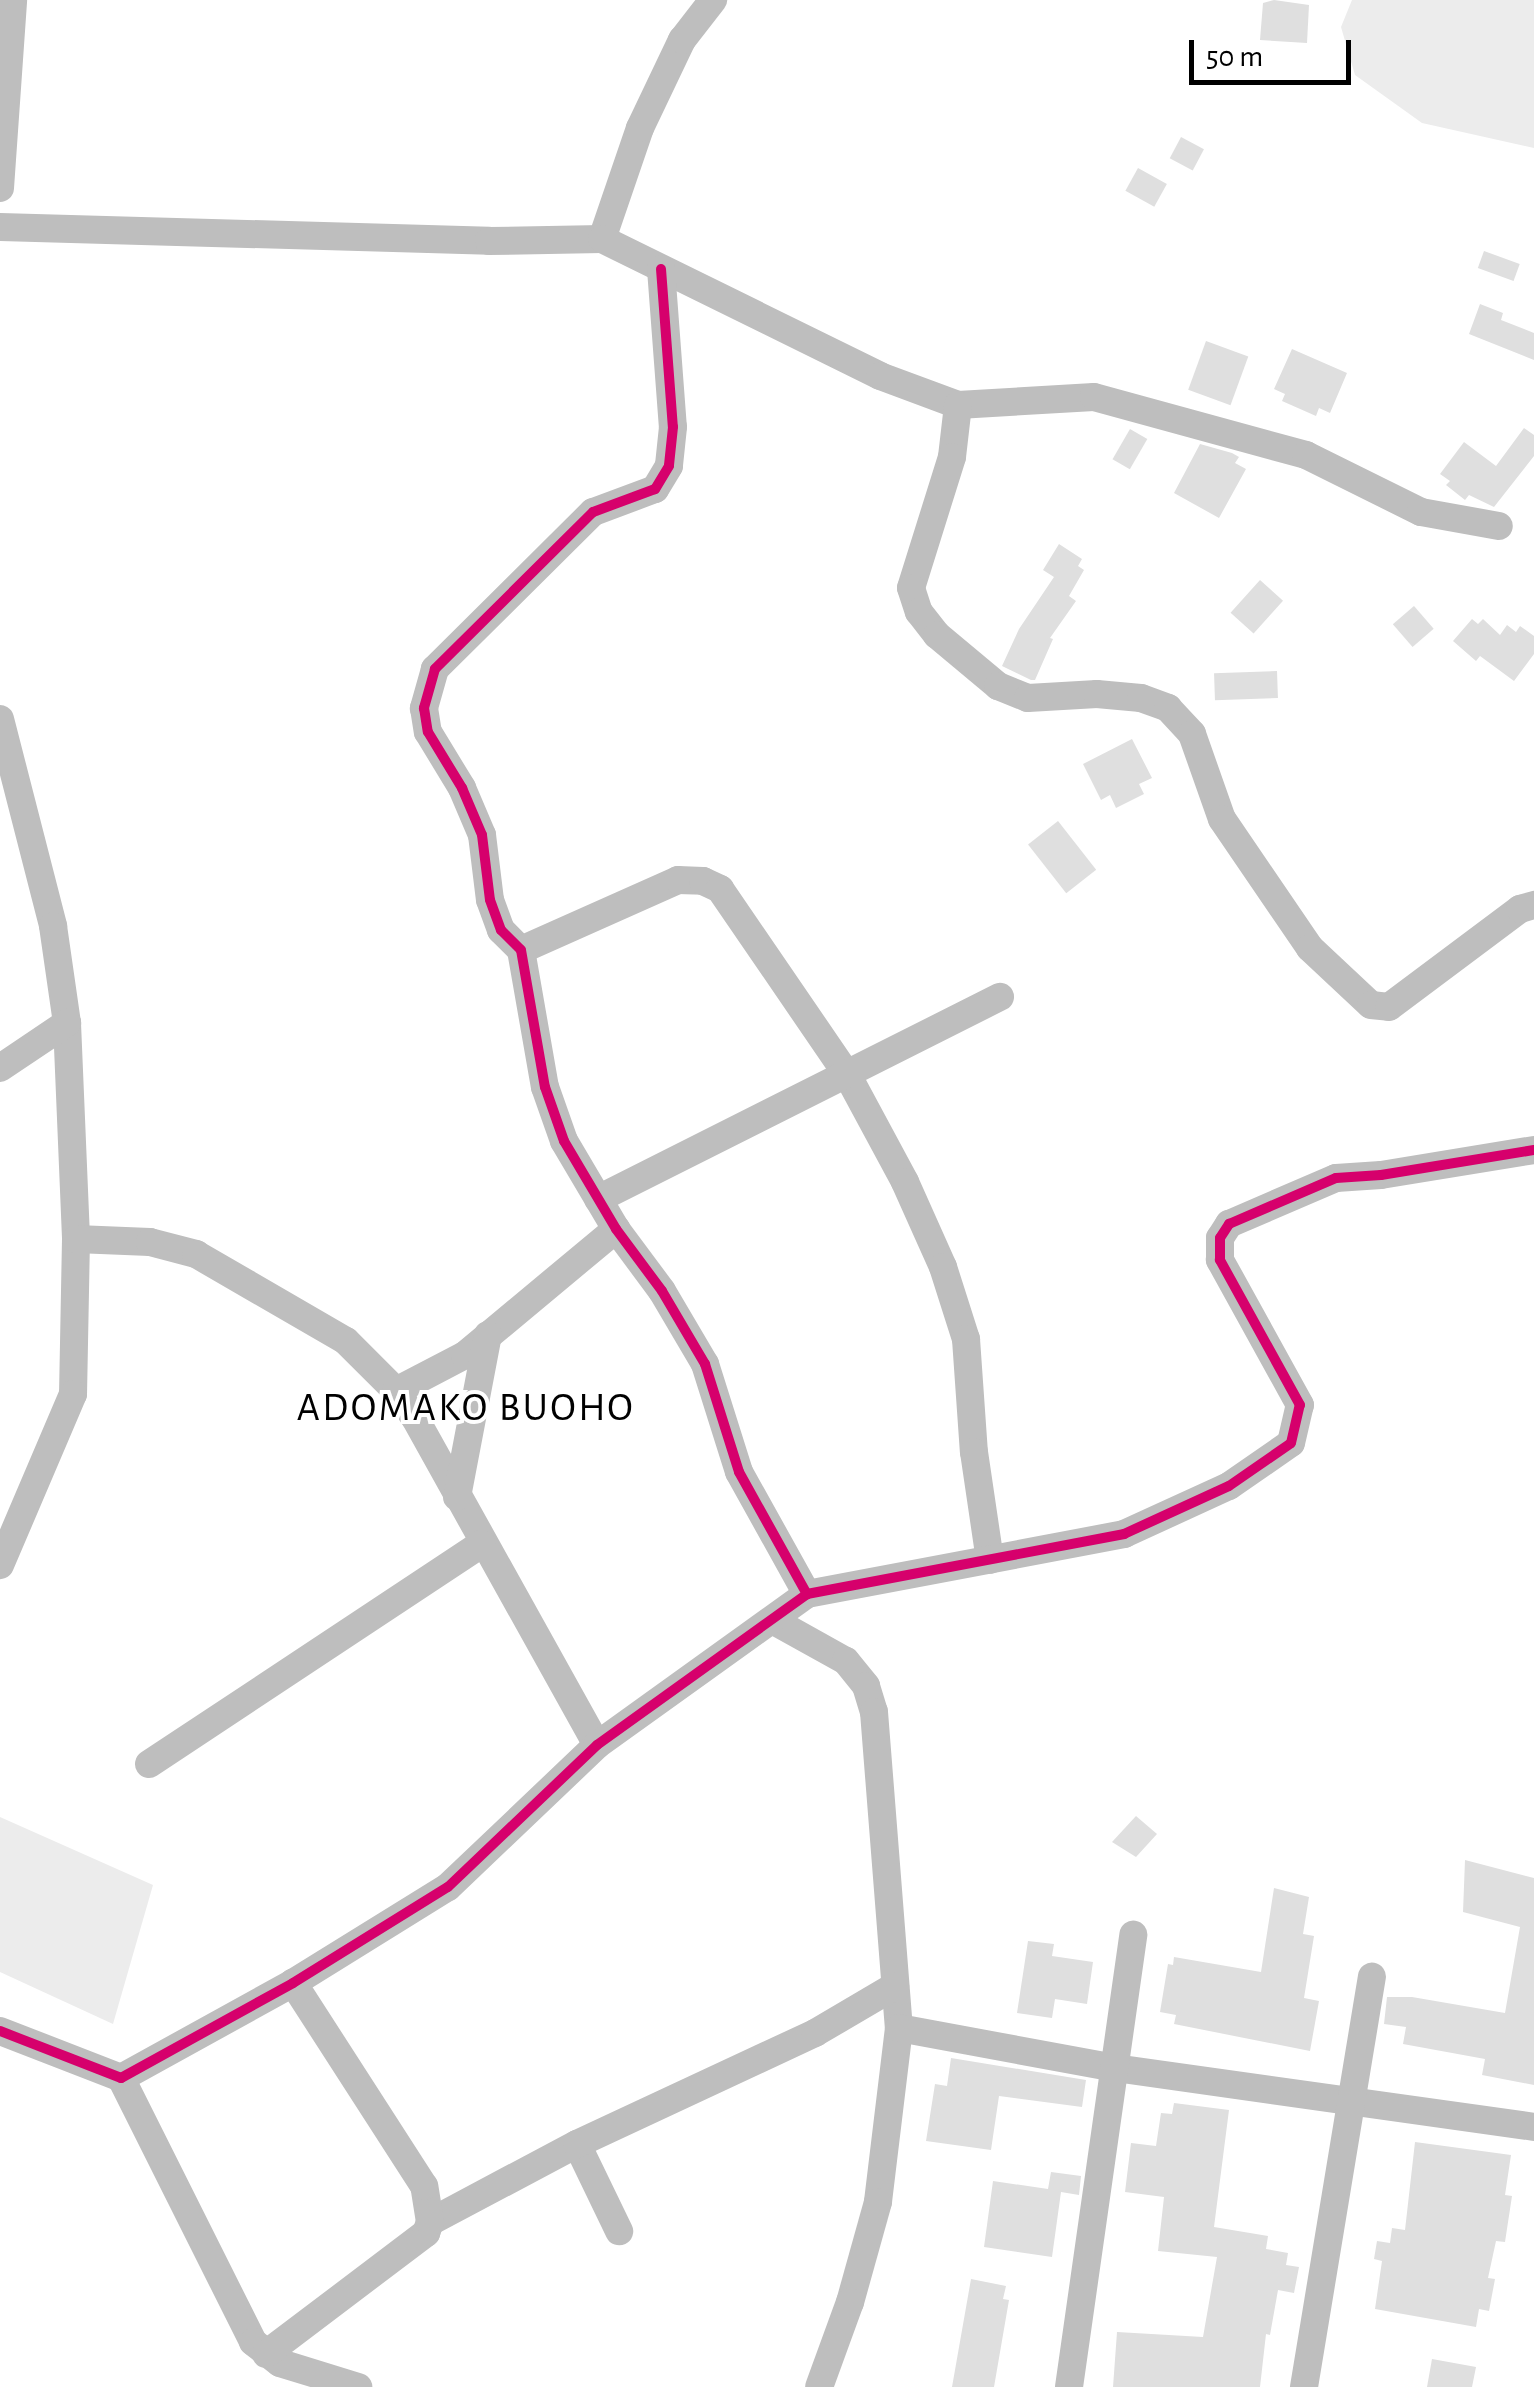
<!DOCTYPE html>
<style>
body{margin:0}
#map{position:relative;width:1534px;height:2387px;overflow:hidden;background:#fff;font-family:"Alegreya Sans",sans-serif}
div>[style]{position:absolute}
.green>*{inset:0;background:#ececec}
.building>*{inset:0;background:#dfdfdf;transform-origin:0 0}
.minor>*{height:28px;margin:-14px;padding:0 14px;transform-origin:14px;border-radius:14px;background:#bebebe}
.cycleway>*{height:10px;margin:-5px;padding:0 5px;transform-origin:5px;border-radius:5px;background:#d6006c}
span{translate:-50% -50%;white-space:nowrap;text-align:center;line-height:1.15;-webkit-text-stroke:8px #fff;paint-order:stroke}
.quarter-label{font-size:40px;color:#000;letter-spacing:2.5px}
.scale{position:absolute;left:1189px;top:40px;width:162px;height:45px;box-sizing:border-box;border:5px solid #000;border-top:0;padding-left:12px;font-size:30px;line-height:35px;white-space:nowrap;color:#000;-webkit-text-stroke:8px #fff;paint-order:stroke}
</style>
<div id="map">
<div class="green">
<i style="clip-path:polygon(1352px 0,1534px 0,1534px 148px,1422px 123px,1355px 75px,1341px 27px)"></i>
<i style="clip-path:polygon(0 1817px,153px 1885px,113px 2024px,0 1972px)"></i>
</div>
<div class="building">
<i style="clip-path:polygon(1274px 0,1309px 5px,1307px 43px,1260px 40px,1263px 3px)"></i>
<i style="left:1181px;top:137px;width:26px;height:24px;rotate:28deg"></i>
<i style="left:1138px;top:168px;width:33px;height:26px;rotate:29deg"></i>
<i style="left:1484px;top:251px;width:38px;height:18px;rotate:20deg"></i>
<i style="clip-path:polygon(1480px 304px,1503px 313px,1501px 320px,1534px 333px,1534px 360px,1469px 334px)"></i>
<i style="left:1206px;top:341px;width:45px;height:52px;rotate:20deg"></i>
<i style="clip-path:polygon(1292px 349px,1347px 373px,1330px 413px,1319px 408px,1316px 416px,1282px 401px,1285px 394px,1274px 389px)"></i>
<i style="clip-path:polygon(1524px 428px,1534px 435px,1534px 456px,1494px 507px,1469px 495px,1465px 500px,1446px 485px,1450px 481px,1440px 474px,1464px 442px,1496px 466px)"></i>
<i style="left:1130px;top:429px;width:20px;height:35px;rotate:30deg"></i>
<i style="clip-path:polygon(1200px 444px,1232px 453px,1239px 457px,1235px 463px,1246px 469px,1219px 518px,1174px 493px)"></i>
<i style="clip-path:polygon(1059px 544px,1082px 559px,1078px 566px,1084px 570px,1069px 596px,1076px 601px,1050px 638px,1053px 639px,1035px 680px,1031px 680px,1002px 666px,1019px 629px,1054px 577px,1043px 570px)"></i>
<i style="left:1260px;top:580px;width:31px;height:44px;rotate:42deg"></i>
<i style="left:1414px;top:606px;width:30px;height:28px;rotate:49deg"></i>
<i style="clip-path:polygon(1472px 619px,1478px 624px,1483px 619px,1500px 635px,1507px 625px,1516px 632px,1520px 626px,1534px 636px,1534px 654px,1514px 681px,1480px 656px,1476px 661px,1453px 641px)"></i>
<i style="left:1277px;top:671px;width:27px;height:63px;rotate:88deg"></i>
<i style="clip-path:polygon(1132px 739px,1152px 778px,1139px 784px,1144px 794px,1116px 808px,1110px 795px,1101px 800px,1083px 764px)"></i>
<i style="left:1058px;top:821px;width:62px;height:38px;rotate:52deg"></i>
<i style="clip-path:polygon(1136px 1816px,1157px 1834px,1136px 1857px,1112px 1842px)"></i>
<i style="clip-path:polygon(1465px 1860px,1534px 1878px,1534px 2085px,1482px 2075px,1485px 2059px,1403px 2044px,1406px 2027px,1384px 2024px,1387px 1997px,1412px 1997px,1505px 2013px,1520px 1927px,1463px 1912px)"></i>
<i style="clip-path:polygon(1274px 1888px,1309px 1897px,1303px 1934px,1314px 1936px,1304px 1998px,1319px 2001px,1310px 2051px,1174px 2024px,1176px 2015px,1160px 2012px,1168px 1964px,1173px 1965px,1174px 1957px,1261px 1972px)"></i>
<i style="clip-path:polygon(1028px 1941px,1054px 1944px,1052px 1956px,1093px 1962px,1087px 2004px,1055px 1999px,1052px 2018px,1017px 2013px)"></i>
<i style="clip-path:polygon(951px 2058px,1086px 2080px,1082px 2107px,999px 2096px,991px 2150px,926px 2141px,935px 2084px,947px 2086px)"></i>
<i style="clip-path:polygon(1174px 2103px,1229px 2110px,1214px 2227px,1268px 2236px,1266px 2249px,1288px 2253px,1286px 2265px,1299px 2267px,1294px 2293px,1278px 2290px,1270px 2335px,1266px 2334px,1260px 2387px,1113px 2387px,1117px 2332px,1203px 2337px,1217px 2257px,1158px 2251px,1164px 2197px,1125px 2192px,1131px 2143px,1156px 2146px,1161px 2113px,1172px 2114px)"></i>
<i style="clip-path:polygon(1415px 2142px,1511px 2155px,1505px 2195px,1512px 2196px,1505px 2242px,1496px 2241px,1488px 2278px,1495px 2279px,1489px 2311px,1479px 2309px,1476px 2327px,1375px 2309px,1382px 2261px,1374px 2259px,1377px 2241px,1390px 2243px,1392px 2228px,1405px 2230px)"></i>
<i style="clip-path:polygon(1051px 2172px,1081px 2176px,1079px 2195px,1061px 2192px,1052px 2257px,984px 2247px,993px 2181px,1048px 2189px)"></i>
<i style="clip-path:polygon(971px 2279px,1006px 2286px,1003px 2299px,1009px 2300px,994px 2387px,952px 2387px)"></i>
<i style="clip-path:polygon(1432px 2359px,1476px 2367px,1472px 2387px,1427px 2387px)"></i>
</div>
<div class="minor">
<i style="left:0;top:188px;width:188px;rotate:-86deg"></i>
<i style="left:0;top:227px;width:489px;rotate:1.6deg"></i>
<i style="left:489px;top:241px;width:113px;rotate:-1deg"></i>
<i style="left:602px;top:239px;width:117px;rotate:-71.1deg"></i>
<i style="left:640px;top:128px;width:98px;rotate:-64.5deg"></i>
<i style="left:682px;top:40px;width:51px;rotate:-52.2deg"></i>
<i style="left:602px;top:239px;width:310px;rotate:26.2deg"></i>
<i style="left:880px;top:376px;width:83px;rotate:20.4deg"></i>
<i style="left:958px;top:405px;width:136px;rotate:-3.4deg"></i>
<i style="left:1094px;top:397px;width:220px;rotate:15.3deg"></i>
<i style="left:1306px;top:455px;width:128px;rotate:26.4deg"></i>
<i style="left:1421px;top:512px;width:79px;rotate:10.2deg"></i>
<i style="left:661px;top:269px;width:158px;rotate:85.7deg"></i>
<i style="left:673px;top:427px;width:39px;rotate:96deg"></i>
<i style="left:669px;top:466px;width:27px;rotate:121deg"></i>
<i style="left:655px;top:489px;width:66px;rotate:159.6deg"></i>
<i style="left:593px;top:512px;width:223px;rotate:135.2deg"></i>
<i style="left:435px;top:669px;width:41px;rotate:105.8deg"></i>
<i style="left:424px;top:708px;width:24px;rotate:81deg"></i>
<i style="left:428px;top:732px;width:66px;rotate:58.7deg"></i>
<i style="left:462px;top:788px;width:51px;rotate:66.9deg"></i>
<i style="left:482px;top:835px;width:65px;rotate:83deg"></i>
<i style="left:490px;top:900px;width:32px;rotate:70deg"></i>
<i style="left:501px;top:930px;width:28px;rotate:45deg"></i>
<i style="left:521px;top:950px;width:139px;rotate:80.1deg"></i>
<i style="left:545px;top:1087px;width:57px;rotate:70.6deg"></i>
<i style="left:564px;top:1141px;width:102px;rotate:59.4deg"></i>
<i style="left:616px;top:1229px;width:77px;rotate:53.4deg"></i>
<i style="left:662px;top:1291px;width:85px;rotate:59.5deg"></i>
<i style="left:705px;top:1364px;width:113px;rotate:72.5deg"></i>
<i style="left:739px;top:1472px;width:140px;rotate:60.9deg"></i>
<i style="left:958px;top:405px;width:52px;rotate:96.6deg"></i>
<i style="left:952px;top:457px;width:137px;rotate:107.4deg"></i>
<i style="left:911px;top:588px;width:25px;rotate:72deg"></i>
<i style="left:919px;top:612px;width:29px;rotate:52deg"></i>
<i style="left:937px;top:635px;width:80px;rotate:39.9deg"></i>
<i style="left:998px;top:686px;width:32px;rotate:22deg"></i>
<i style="left:1028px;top:698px;width:69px;rotate:-3.3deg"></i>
<i style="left:1097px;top:694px;width:44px;rotate:5.2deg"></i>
<i style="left:1141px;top:698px;width:29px;rotate:20deg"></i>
<i style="left:1168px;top:708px;width:35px;rotate:47deg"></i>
<i style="left:1192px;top:734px;width:90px;rotate:70.6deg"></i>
<i style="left:1222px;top:819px;width:156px;rotate:55.7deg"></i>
<i style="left:1310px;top:948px;width:83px;rotate:43.1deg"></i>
<i style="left:1371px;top:1005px;width:18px;rotate:6deg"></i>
<i style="left:1389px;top:1007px;width:164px;rotate:-36.8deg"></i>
<i style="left:1520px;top:909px;width:15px;rotate:-16deg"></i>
<i style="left:0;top:719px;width:214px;rotate:75.6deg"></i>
<i style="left:53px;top:926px;width:98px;rotate:81.8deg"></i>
<i style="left:67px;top:1023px;width:216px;rotate:87.6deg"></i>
<i style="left:76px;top:1239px;width:155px;rotate:91.1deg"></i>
<i style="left:73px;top:1394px;width:186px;rotate:113.1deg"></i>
<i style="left:521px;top:950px;width:172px;rotate:-24deg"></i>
<i style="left:678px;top:880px;width:25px;rotate:2deg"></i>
<i style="left:703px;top:881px;width:19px;rotate:25deg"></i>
<i style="left:720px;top:889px;width:227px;rotate:55.6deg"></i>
<i style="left:848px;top:1076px;width:120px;rotate:61.7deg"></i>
<i style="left:905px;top:1182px;width:93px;rotate:65.9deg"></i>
<i style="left:943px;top:1267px;width:76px;rotate:72.3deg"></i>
<i style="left:966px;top:1339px;width:113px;rotate:86deg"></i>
<i style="left:974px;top:1452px;width:109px;rotate:81.6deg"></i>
<i style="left:0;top:1068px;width:81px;rotate:-33.9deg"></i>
<i style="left:598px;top:1199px;width:450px;rotate:-26.7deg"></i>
<i style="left:76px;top:1239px;width:74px;rotate:2.3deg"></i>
<i style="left:150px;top:1242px;width:48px;rotate:14.6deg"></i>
<i style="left:196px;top:1254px;width:173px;rotate:30.1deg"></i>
<i style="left:346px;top:1341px;width:71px;rotate:45deg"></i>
<i style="left:396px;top:1391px;width:33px;rotate:55deg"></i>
<i style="left:415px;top:1418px;width:374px;rotate:60.9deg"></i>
<i style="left:396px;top:1391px;width:78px;rotate:-27.6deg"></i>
<i style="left:465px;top:1355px;width:197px;rotate:-39.8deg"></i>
<i style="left:457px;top:1497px;width:165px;rotate:-79.2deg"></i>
<i style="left:774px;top:1621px;width:82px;rotate:29.1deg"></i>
<i style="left:846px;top:1661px;width:32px;rotate:51deg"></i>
<i style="left:866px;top:1686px;width:27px;rotate:73deg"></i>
<i style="left:874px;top:1712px;width:317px;rotate:85.5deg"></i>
<i style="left:899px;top:2028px;width:175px;rotate:96.9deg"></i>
<i style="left:878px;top:2202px;width:104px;rotate:105.6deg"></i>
<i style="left:850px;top:2302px;width:90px;rotate:110deg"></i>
<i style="left:149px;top:1764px;width:399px;rotate:-33.5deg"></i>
<i style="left:899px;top:2028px;width:220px;rotate:10.5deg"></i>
<i style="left:1115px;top:2068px;width:423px;rotate:8deg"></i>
<i style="left:0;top:2031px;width:130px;rotate:21.2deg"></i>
<i style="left:121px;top:2078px;width:196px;rotate:-28.9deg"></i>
<i style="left:293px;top:1983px;width:182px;rotate:-31.8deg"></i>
<i style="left:448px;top:1887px;width:206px;rotate:-43.6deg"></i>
<i style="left:597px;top:1745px;width:259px;rotate:-35.7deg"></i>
<i style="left:807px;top:1594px;width:323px;rotate:-10.7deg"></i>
<i style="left:1124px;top:1534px;width:115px;rotate:-24.6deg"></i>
<i style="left:1229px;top:1486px;width:75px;rotate:-34.7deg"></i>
<i style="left:1291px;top:1443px;width:39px;rotate:-77deg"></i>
<i style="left:1300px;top:1405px;width:166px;rotate:-118.9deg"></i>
<i style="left:1220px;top:1260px;width:22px;rotate:-90deg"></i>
<i style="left:1220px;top:1238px;width:17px;rotate:-57deg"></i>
<i style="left:1229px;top:1224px;width:116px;rotate:-23.3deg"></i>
<i style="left:1336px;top:1178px;width:45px;rotate:-3.8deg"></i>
<i style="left:1381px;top:1175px;width:155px;rotate:-9.3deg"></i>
<i style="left:121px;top:2078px;width:295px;rotate:63.4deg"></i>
<i style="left:253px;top:2342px;width:34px;rotate:38deg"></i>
<i style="left:280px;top:2363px;width:82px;rotate:17.1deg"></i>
<i style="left:577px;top:2144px;width:97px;rotate:64.2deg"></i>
<i style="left:430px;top:2222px;width:166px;rotate:-28deg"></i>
<i style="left:577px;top:2144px;width:263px;rotate:-25deg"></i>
<i style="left:815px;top:2033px;width:93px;rotate:-30.4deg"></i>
<i style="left:266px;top:2354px;width:201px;rotate:-37.1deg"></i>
<i style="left:426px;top:2233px;width:12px;rotate:-70deg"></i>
<i style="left:430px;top:2222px;width:36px;rotate:-99deg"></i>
<i style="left:424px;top:2186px;width:242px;rotate:-122.8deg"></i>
<i style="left:1069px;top:2387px;width:457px;rotate:-81.9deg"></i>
<i style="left:1304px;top:2387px;width:416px;rotate:-80.6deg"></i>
</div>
<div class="cycleway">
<i style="left:661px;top:269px;width:158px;rotate:85.7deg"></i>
<i style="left:673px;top:427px;width:39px;rotate:96deg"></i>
<i style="left:669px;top:466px;width:27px;rotate:121deg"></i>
<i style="left:655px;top:489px;width:66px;rotate:159.6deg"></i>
<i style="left:593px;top:512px;width:223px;rotate:135.2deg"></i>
<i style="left:435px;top:669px;width:41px;rotate:105.8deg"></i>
<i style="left:424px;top:708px;width:24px;rotate:81deg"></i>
<i style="left:428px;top:732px;width:66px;rotate:58.7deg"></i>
<i style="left:462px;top:788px;width:51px;rotate:66.9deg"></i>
<i style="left:482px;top:835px;width:65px;rotate:83deg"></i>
<i style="left:490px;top:900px;width:32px;rotate:70deg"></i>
<i style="left:501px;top:930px;width:28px;rotate:45deg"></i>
<i style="left:521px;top:950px;width:139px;rotate:80.1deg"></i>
<i style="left:545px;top:1087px;width:57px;rotate:70.6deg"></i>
<i style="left:564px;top:1141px;width:102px;rotate:59.4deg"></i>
<i style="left:616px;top:1229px;width:77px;rotate:53.4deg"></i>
<i style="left:662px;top:1291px;width:85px;rotate:59.5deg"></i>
<i style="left:705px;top:1364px;width:113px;rotate:72.5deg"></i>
<i style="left:739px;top:1472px;width:140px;rotate:60.9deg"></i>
<i style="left:0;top:2031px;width:130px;rotate:21.2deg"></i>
<i style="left:121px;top:2078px;width:196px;rotate:-28.9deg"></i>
<i style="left:293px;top:1983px;width:182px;rotate:-31.8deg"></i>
<i style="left:448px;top:1887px;width:206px;rotate:-43.6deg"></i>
<i style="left:597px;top:1745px;width:259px;rotate:-35.7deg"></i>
<i style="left:807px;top:1594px;width:323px;rotate:-10.7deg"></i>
<i style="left:1124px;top:1534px;width:115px;rotate:-24.6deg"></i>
<i style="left:1229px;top:1486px;width:75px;rotate:-34.7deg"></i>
<i style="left:1291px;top:1443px;width:39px;rotate:-77deg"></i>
<i style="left:1300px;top:1405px;width:166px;rotate:-118.9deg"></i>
<i style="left:1220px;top:1260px;width:22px;rotate:-90deg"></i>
<i style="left:1220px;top:1238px;width:17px;rotate:-57deg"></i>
<i style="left:1229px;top:1224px;width:116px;rotate:-23.3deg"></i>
<i style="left:1336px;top:1178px;width:45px;rotate:-3.8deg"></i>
<i style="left:1381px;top:1175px;width:155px;rotate:-9.3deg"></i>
</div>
<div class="quarter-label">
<span style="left:466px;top:1408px">ADOMAKO BUOHO</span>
</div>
<div class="scale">50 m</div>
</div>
